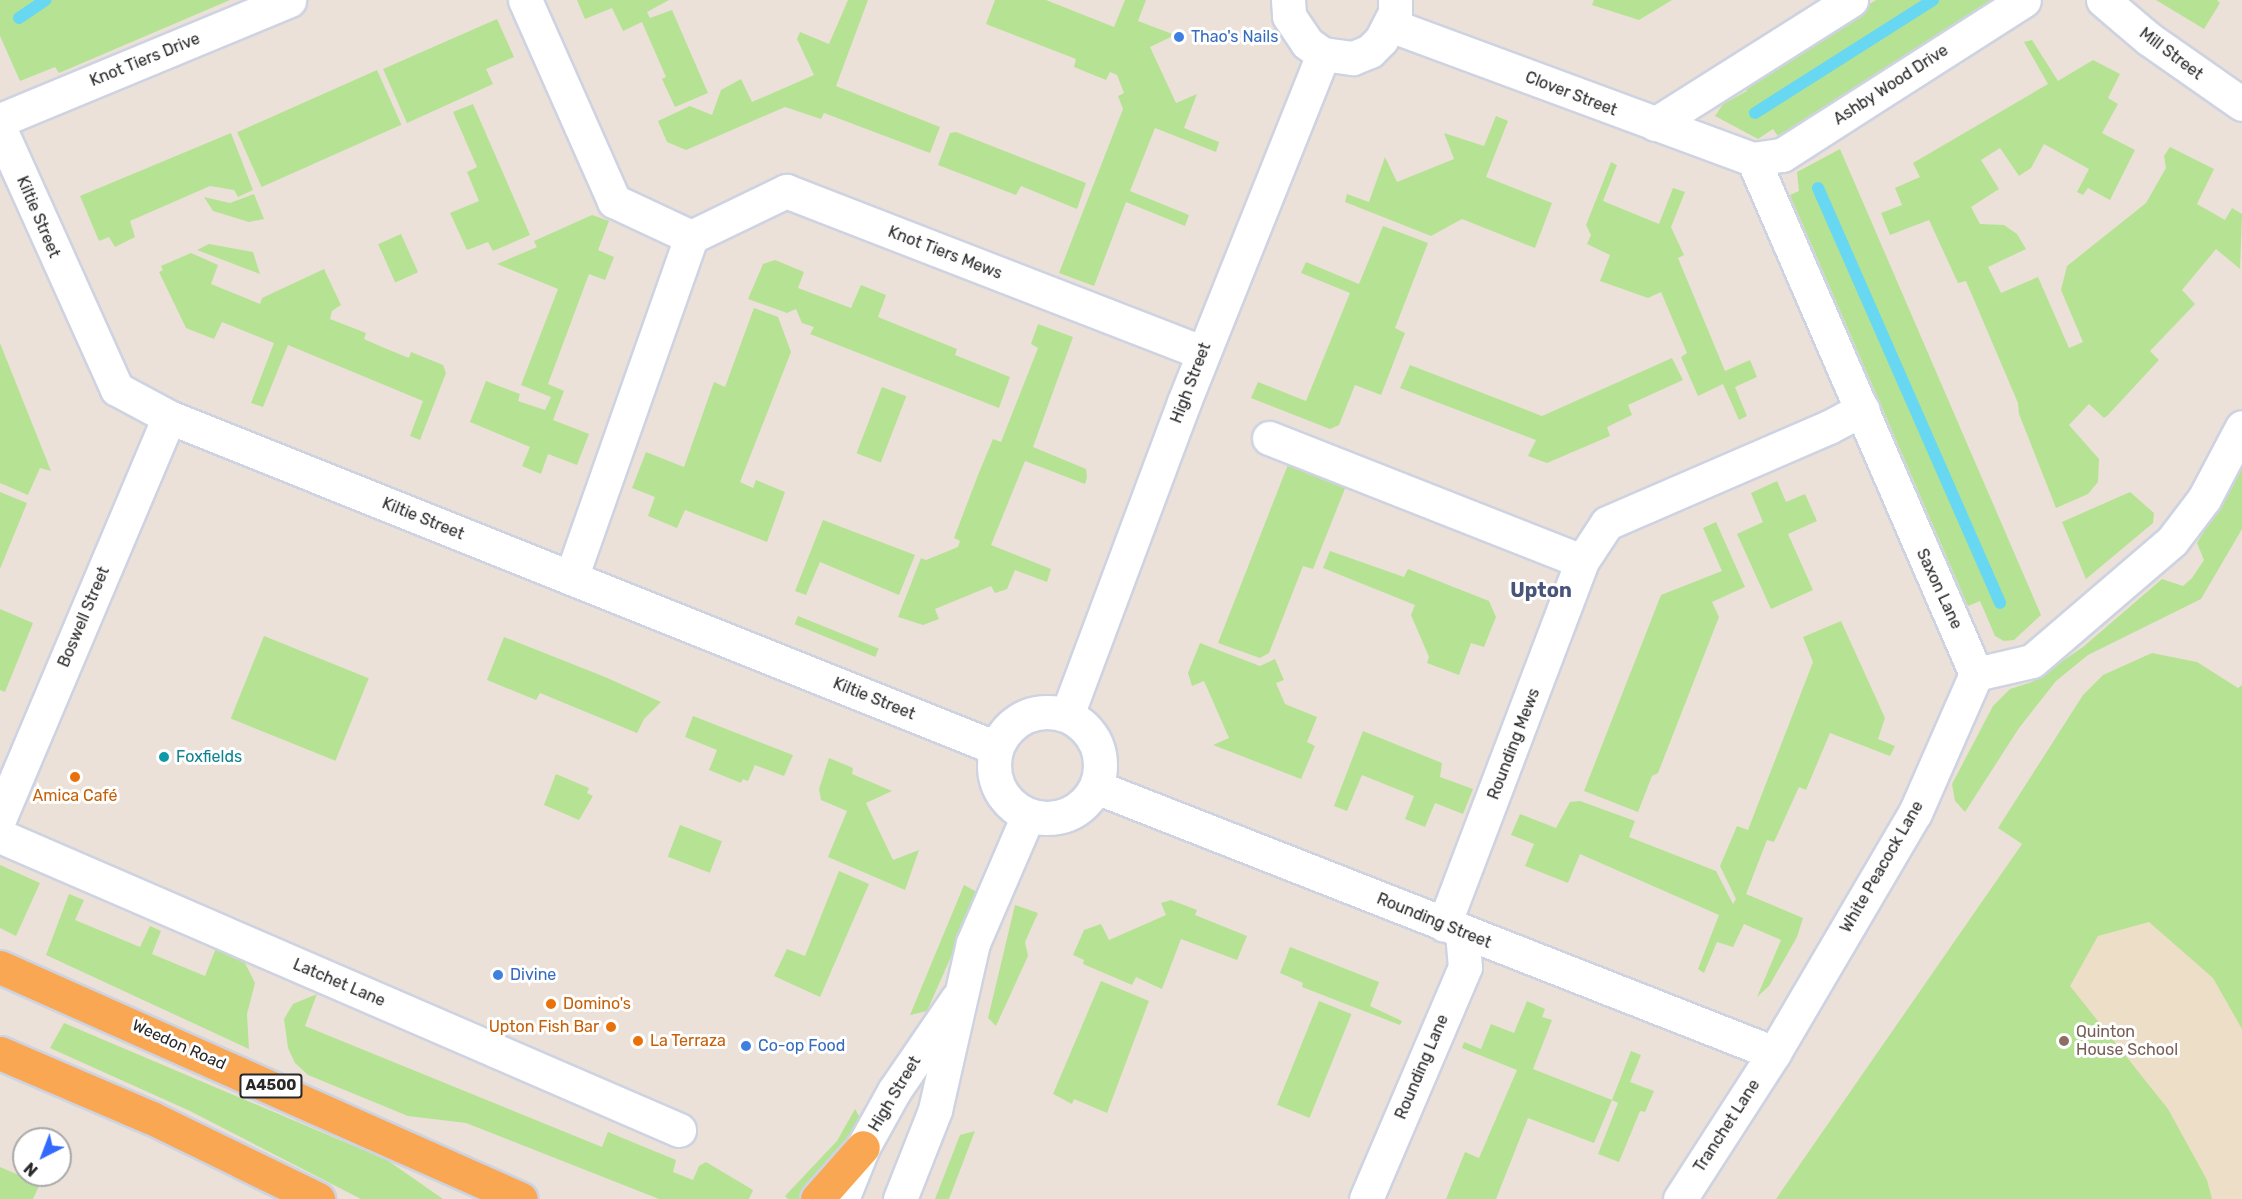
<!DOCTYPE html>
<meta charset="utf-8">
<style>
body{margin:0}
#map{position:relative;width:2242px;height:1199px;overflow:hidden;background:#ebe1d9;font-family:Rubik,sans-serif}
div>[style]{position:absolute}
.education>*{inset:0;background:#eddec7}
.green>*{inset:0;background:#b5e393;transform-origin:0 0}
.stream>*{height:12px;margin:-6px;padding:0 6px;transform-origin:6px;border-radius:6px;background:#68d7f1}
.roads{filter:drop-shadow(2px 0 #ced3e1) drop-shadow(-2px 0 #ced3e1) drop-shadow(0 2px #ced3e1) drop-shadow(0 -2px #ced3e1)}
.minor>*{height:33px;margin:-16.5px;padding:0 16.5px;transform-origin:16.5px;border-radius:16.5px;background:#fff}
.minor>.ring{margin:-16.5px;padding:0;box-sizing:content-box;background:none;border:33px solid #fff;border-radius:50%}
.trunk>*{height:33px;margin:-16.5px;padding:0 16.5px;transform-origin:16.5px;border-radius:16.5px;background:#f9a752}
.dots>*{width:16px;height:16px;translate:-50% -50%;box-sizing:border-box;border:3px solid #fff;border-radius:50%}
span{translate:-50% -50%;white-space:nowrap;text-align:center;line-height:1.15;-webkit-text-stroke:6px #fff;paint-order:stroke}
.shield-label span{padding:2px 4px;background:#fff;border:2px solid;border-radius:4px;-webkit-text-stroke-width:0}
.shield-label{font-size:15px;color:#282828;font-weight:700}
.shop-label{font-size:16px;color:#366cbe}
.left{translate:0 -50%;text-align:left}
.street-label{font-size:16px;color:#282828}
.culture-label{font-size:16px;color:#0d838f}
.food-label{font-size:16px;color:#c56008}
.right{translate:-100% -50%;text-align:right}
.education-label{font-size:16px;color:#785e54}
.quarter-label{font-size:20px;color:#485479;font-weight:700}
.north{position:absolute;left:12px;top:1127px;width:60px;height:60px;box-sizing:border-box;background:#fff;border:2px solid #a9a9a9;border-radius:50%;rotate:222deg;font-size:16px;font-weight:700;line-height:24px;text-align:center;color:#282828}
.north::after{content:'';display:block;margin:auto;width:21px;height:27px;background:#3369fd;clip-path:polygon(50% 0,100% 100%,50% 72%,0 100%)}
</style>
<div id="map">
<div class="education">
<i style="clip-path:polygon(2197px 662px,2238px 688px,2242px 685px,2242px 1199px,1776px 1199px,2012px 858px)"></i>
</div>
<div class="green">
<i style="clip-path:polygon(0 0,230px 0,59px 73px,55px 67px,20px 81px,0 36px)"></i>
<i style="clip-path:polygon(577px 0,669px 0,647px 12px,650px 18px,672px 10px,708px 93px,675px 107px,662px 79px,666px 77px,642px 22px,623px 31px,612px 8px,585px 19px)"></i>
<i style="clip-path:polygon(848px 0,868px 0,836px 86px,940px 127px,930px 153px,824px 113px,821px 119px,785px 107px,686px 150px,667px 142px,658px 121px,690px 106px,712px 115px,721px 90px,741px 79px,752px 102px,814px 75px,797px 39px,800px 32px,829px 44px)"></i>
<i style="clip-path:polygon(995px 0,1046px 0,1114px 27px,1125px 0,1146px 0,1138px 21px,1175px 35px,1150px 47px,1176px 103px,1197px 94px,1184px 128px,1219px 142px,1216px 152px,1155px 128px,1130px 191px,1189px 215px,1185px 226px,1126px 202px,1094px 286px,1059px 273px,1123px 109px,1118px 96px,1124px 93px,1117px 75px,1110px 72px,1106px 80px,1074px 67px,1076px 59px,986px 24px)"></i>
<i style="clip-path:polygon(1594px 0,1672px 0,1639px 20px,1592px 5px)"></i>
<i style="clip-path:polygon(1876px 0,2001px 0,1780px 139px,1773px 129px,1758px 139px,1715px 116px,1723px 104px,1747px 91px,1744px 83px)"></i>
<i style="clip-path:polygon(2156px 0,2217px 0,2220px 3px,2204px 29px)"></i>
<i style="clip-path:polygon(497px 19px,514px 57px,486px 69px,493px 84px,407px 123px,383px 69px)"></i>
<i style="clip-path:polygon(2032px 40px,2058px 81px,2093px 60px,2120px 74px,2108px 98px,2118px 104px,2102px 133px,2135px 150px,2110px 200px,2088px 188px,2083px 195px,2077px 192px,2089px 169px,2044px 144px,2031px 168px,2019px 176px,2000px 148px,1981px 160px,1999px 189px,1971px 207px,1980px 224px,2004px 225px,2017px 234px,2026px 249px,1988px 267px,2001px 293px,2038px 277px,2069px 348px,2083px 342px,2061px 290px,2067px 266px,2146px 203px,2166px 168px,2164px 156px,2170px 147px,2214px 169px,2197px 204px,2225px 220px,2232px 208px,2242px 214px,2240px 269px,2216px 249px,2182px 290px,2195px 304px,2150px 351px,2159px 360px,2108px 415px,2104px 418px,2089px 404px,2069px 425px,2099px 459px,2098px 482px,2088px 494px,2056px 508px,2019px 414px,2018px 403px,1966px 281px,1958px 283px,1929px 220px,1890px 235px,1881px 213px,1902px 205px,1895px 188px,1920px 177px,1913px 163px,2048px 84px,2024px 42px)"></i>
<i style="left:377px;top:70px;width:60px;height:153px;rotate:66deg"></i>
<i style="clip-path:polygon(473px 104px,530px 235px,493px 251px,488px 242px,467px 250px,450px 213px,479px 201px,467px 172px,477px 167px,453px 112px)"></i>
<i style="clip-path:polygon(1496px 116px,1508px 121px,1486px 177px,1552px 203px,1535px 248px,1462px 219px,1431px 236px,1345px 202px,1347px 194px,1369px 202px,1385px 157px,1397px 182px,1454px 159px,1444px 133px,1484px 146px)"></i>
<i style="clip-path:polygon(956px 132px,1086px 183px,1077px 209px,1021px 186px,1016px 195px,938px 165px,950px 133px)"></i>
<i style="clip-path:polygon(231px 133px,253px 190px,238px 197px,234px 190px,210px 186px,130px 221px,135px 237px,115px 247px,109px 237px,99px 241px,80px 196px)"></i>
<i style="clip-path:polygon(1840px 149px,2041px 615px,2014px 640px,2004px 641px,1995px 636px,1980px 601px,1968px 606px,1790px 195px,1799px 191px,1797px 172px)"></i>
<i style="clip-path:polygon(1611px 162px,1617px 165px,1603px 201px,1659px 224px,1673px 188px,1685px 192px,1671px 227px,1684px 255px,1678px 258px,1725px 371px,1750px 360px,1757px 377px,1735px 387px,1747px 416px,1739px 420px,1723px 384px,1698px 396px,1681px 357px,1687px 353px,1661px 292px,1648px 298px,1600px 281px,1610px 255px,1587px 244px,1591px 235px,1586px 225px)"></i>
<i style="clip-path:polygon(254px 194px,264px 219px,249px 222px,213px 211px,204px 197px,230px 203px)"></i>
<i style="clip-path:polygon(592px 215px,609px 221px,598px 250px,614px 257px,605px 280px,589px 274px,548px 384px,564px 391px,553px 420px,589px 434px,577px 465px,548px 454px,541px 474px,522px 466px,530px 447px,470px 422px,486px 381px,520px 394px,518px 401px,545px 410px,551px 397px,521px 385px,558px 289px,497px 264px,537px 247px,534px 241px)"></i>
<i style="clip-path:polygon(1383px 226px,1428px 243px,1395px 328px,1405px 333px,1381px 395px,1355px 385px,1339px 425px,1330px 429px,1251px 398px,1258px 382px,1306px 401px,1350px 293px,1301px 273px,1306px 262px,1359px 284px)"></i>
<i style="left:401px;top:234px;width:42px;height:25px;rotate:66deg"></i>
<i style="clip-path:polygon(209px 244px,253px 252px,260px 274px,197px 250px)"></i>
<i style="clip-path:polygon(191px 253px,218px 265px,211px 284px,260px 304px,262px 298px,324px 269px,341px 305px,332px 311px,330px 319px,366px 333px,364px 339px,382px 347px,409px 358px,411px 352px,443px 365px,446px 373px,420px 440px,410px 436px,423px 401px,288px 345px,263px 407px,251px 403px,274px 343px,222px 322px,214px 339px,186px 328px,159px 272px,163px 270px,161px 266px)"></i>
<i style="clip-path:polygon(775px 260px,804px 272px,798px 288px,851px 308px,861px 285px,886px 295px,878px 317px,957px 349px,955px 355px,1010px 377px,999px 408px,810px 334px,814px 327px,802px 323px,796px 309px,787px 313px,748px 299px,763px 264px)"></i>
<i style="clip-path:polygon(754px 308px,778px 317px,791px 352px,740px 482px,753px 488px,756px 480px,785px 492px,767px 542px,685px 510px,677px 528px,648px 516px,655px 497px,632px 488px,646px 452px,684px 467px,714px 382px,725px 387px)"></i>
<i style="clip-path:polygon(1038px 324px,1073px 337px,1033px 447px,1086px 469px,1087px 477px,1085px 484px,1025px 461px,991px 545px,1051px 569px,1047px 582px,1015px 570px,1007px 589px,995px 593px,991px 586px,935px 609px,939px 619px,923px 625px,898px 617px,921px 558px,926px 560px,958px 547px,960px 541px,954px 538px,978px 475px,993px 439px,1001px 442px,1038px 348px,1031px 344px)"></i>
<i style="clip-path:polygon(0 343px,51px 471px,40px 468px,28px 495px,0 483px)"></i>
<i style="clip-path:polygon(1672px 358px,1683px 380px,1628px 405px,1632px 415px,1607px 427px,1610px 436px,1547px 463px,1528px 456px,1536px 440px,1400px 388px,1410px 365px,1542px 416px)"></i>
<i style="left:882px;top:387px;width:26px;height:71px;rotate:21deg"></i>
<i style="clip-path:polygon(1291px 457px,1348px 481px,1313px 569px,1303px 566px,1269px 653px,1260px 658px,1218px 643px)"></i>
<i style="clip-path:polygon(2242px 466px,2242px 529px,2201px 599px,2088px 655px,2056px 681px,2019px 728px,1965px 812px,1955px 801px,1952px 784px,1993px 706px,2010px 689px,2032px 682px,2083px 647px,2162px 579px,2183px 586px,2192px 578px,2204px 560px,2197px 543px)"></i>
<i style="clip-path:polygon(1777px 481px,1786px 502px,1805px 494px,1817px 521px,1788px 534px,1813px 590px,1771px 609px,1737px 534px,1763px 522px,1751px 493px)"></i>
<i style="clip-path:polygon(0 492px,27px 503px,0 569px)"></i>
<i style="clip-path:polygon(2130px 492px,2154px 513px,2153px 523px,2086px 579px,2062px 522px)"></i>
<i style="clip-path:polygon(823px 520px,915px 555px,899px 595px,820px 562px,806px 595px,795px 591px)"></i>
<i style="clip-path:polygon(1716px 522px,1745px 587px,1712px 602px,1719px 617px,1658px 773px,1652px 776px,1638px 812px,1584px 791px,1661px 595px,1722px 571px,1703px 528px)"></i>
<i style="clip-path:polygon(1330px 551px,1404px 577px,1408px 569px,1489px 601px,1496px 617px,1484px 647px,1471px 643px,1459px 675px,1427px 663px,1429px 657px,1411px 615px,1415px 605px,1323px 568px)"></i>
<i style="clip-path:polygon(0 609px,33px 623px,5px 692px,0 690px)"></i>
<i style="left:798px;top:616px;width:87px;height:9px;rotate:22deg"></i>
<i style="clip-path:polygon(1841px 621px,1885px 718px,1878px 739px,1895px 746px,1890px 756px,1830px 733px,1806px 790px,1799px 787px,1774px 842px,1767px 840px,1746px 894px,1803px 918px,1797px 937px,1769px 986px,1757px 997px,1781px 940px,1744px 924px,1733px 947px,1717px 942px,1704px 973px,1698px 969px,1719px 915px,1580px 854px,1568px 883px,1525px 866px,1534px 844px,1511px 835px,1520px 814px,1556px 828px,1570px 802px,1580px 801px,1635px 821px,1629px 837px,1716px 871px,1733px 904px,1736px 899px,1720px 866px,1737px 826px,1748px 830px,1813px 662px,1803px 637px)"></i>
<i style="left:264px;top:636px;width:113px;height:89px;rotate:22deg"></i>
<i style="clip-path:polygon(504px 637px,605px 677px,661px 702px,644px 719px,637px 733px,540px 693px,536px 700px,487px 680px)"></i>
<i style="clip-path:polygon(1200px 643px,1260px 666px,1275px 659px,1284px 680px,1276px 683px,1285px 704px,1317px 717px,1307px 742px,1315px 746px,1301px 779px,1213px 745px,1229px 738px,1204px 681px,1192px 686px,1188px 673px)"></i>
<i style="clip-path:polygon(2152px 653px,2197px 662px,2238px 688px,2242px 685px,2242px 1029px,2213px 978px,2149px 922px,2098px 936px,2070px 986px,2168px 1109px,2207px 1180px,2212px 1199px,1776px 1199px,2022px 844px,1998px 828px,2083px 695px,2103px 675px)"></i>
<i style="clip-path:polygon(693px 716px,793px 755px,784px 776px,755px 765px,748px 781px,743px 779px,741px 783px,709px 770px,717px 750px,685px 737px)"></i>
<i style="clip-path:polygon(1363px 731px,1442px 763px,1440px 777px,1473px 789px,1463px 814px,1435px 803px,1425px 827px,1405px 819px,1414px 796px,1362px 775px,1347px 811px,1334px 806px)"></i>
<i style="clip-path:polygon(829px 758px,853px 768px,852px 774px,892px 791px,866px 803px,893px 860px,919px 850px,905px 890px,828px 857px,847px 811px,821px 800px,819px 789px)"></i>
<i style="clip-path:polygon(556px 774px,589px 788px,587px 793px,593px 796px,579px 820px,544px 805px)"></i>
<i style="left:680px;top:825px;width:45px;height:34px;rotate:21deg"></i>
<i style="clip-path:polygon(0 865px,40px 883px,16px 936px,0 928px)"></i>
<i style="clip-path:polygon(839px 871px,869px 884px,820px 997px,774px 976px,787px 949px,805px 956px)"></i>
<i style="clip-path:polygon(964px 885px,977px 892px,950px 959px,927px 1011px,910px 1015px)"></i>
<i style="clip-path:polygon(69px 894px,84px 900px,75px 920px,140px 947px,150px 926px,161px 931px,152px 954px,205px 976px,216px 948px,244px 961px,255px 983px,247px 1014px,249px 1049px,46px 955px)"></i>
<i style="clip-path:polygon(1171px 900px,1197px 910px,1195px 915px,1247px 936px,1237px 960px,1181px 939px,1162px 989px,1136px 977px,1132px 985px,1083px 964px,1084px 960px,1073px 955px,1084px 930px,1101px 924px,1109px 940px,1166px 915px,1161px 903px)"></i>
<i style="clip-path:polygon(1015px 905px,1038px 913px,1025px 942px,1028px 956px,996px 1026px,988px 1018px)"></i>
<i style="clip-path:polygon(1290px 947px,1379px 982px,1370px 1006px,1402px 1021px,1400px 1025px,1302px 987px,1303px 983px,1280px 973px)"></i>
<i style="clip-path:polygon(1101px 981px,1149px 1001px,1107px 1113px,1074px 1099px,1072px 1104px,1053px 1094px)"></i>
<i style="clip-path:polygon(317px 994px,305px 1026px,602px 1147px,608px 1132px,676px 1160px,673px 1172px,693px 1180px,699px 1166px,706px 1162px,753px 1190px,749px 1199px,659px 1199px,466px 1123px,408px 1116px,308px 1075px,295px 1063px,288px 1048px,284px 1019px,293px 1004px)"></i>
<i style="left:1319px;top:1001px;width:35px;height:112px;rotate:22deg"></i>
<i style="clip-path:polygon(1527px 1001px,1545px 1009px,1542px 1017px,1552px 1020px,1533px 1069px,1612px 1100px,1631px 1051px,1641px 1055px,1630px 1082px,1654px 1091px,1645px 1112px,1640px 1111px,1619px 1162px,1598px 1154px,1618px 1103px,1612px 1100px,1594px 1143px,1528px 1118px,1496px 1199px,1446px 1199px,1465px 1152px,1479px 1158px,1517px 1070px,1462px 1048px,1464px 1042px,1481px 1049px,1491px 1024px,1514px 1033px)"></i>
<i style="clip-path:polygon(64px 1023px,387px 1160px,443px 1199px,361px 1199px,190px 1111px,50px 1048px)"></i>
<i style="clip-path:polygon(855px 1109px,865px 1126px,803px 1199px,788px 1199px,785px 1196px,837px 1141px)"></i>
<i style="clip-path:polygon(975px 1131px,949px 1199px,935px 1199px,960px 1135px)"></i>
<i style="clip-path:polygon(0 1167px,40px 1184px,33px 1199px,0 1199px)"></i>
</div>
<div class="stream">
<i style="left:19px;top:18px;width:32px;rotate:-34deg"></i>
<i style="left:1755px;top:113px;width:211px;rotate:-32.4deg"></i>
<i style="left:1818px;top:188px;width:453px;rotate:66.3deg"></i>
</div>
<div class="roads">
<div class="minor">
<i style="left:525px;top:0;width:220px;rotate:66.1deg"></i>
<i style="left:614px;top:201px;width:85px;rotate:25.1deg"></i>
<i style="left:1288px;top:0;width:16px;rotate:86deg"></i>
<i style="left:1289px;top:16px;width:32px;rotate:56deg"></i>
<i style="left:1307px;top:43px;width:19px;rotate:35deg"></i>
<i style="left:1323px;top:54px;width:30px;rotate:8deg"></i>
<i style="left:1353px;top:58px;width:18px;rotate:-22deg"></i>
<i style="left:1370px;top:51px;width:16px;rotate:-45deg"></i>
<i style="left:1381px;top:40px;width:31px;rotate:-63deg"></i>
<i style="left:1395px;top:12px;width:12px;rotate:-90deg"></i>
<i style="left:2103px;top:0;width:60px;rotate:40.3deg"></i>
<i style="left:2149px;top:39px;width:113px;rotate:35deg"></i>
<i style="left:1390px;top:25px;width:387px;rotate:20.3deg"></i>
<i style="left:1753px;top:159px;width:29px;rotate:-8deg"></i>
<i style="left:1782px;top:155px;width:287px;rotate:-32.6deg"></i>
<i style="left:0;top:120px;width:313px;rotate:-22.5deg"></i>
<i style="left:1655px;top:124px;width:232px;rotate:-32.3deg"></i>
<i style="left:0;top:129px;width:285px;rotate:65.8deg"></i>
<i style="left:117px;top:389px;width:59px;rotate:28.3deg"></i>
<i style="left:169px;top:417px;width:891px;rotate:21.81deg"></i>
<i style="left:1753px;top:159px;width:561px;rotate:66.59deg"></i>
<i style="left:1269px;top:438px;width:336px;rotate:21.5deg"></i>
<i style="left:1582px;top:561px;width:389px;rotate:110.8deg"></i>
<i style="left:1582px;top:561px;width:45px;rotate:-56.7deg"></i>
<i style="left:1607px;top:523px;width:242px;rotate:-23.4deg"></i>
<i style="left:1829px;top:427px;width:38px;rotate:-28deg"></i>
<i style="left:571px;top:578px;width:361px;rotate:-70.6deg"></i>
<i style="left:691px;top:237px;width:106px;rotate:-25.8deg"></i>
<i style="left:786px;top:191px;width:447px;rotate:21.2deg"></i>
<i style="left:1976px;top:674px;width:57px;rotate:-13.1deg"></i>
<i style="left:2032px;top:661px;width:184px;rotate:-40.6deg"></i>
<i style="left:2172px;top:541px;width:53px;rotate:-52.7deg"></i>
<i style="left:2204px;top:499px;width:81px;rotate:-62.2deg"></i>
<i class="ring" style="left:994px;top:712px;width:73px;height:73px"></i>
<i style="left:1067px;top:715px;width:334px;rotate:-69.5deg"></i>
<i style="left:1184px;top:402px;width:375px;rotate:-68.2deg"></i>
<i style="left:1096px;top:787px;width:728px;rotate:21.42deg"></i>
<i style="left:0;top:817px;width:434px;rotate:-67.1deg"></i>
<i style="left:0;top:836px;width:740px;rotate:23.41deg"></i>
<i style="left:842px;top:1199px;width:56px;rotate:-68deg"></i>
<i style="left:863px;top:1147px;width:64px;rotate:-61deg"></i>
<i style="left:894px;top:1091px;width:112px;rotate:-55.6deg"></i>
<i style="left:900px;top:1199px;width:96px;rotate:-68.5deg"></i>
<i style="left:935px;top:1110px;width:171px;rotate:-77.2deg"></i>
<i style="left:973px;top:943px;width:139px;rotate:-66.7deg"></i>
<i style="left:1366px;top:1199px;width:252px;rotate:-66.9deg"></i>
<i style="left:1465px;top:967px;width:34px;rotate:-95deg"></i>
<i style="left:1680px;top:1199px;width:174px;rotate:-57.2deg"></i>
<i style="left:1774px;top:1053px;width:278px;rotate:-59.6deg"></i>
<i style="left:1915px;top:813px;width:152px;rotate:-66.3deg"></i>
</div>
<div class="trunk">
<i style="left:0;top:967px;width:570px;rotate:24deg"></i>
<i style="left:0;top:1053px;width:165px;rotate:23.2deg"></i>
<i style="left:152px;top:1118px;width:185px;rotate:26deg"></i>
<i style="left:817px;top:1199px;width:69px;rotate:-48.5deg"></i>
</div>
</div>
<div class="dots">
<i style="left:1179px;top:37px;background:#3f7fe0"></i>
<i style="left:164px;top:757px;background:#0f9aa8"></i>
<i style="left:75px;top:777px;background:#e8710a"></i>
<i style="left:498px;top:975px;background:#3f7fe0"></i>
<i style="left:551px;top:1004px;background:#e8710a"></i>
<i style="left:611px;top:1027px;background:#e8710a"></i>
<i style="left:638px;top:1041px;background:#e8710a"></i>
<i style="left:2064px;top:1041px;background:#8d6e63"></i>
<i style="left:746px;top:1046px;background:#3f7fe0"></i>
</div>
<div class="shield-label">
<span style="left:271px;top:1086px">A4500</span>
</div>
<div class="shop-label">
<span class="left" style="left:1191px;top:37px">Thao's Nails</span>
<span class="left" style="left:510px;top:975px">Divine</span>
<span class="left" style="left:758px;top:1046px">Co-op Food</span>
</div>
<div class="street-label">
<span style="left:2171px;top:54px;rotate:37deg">Mill Street</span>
<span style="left:145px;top:60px;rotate:-22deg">Knot Tiers Drive</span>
<span style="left:1891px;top:85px;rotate:-33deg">Ashby Wood Drive</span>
<span style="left:1571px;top:94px;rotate:21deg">Clover Street</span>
<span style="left:38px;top:217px;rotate:67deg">Kiltie Street</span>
<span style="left:945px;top:253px;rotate:21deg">Knot Tiers Mews</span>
<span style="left:1191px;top:383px;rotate:-69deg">High Street</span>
<span style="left:423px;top:519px;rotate:22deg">Kiltie Street</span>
<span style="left:1939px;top:589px;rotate:65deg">Saxon Lane</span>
<span style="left:84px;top:617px;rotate:-67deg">Boswell Street</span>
<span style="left:874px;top:699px;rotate:22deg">Kiltie Street</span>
<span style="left:1514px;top:744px;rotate:-69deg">Rounding Mews</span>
<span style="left:1882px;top:867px;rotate:-60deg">White Peacock Lane</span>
<span style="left:1434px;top:921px;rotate:22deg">Rounding Street</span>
<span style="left:339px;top:983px;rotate:23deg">Latchet Lane</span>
<span style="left:179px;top:1045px;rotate:24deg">Weedon Road</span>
<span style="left:1422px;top:1067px;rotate:-67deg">Rounding Lane</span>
<span style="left:895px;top:1094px;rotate:-59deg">High Street</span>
<span style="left:1727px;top:1126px;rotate:-57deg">Tranchet Lane</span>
</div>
<div class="culture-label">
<span class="left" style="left:176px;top:757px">Foxfields</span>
</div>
<div class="food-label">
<span style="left:75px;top:796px">Amica Café</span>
<span class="left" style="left:563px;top:1004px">Domino's</span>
<span class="right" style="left:599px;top:1027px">Upton Fish Bar</span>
<span class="left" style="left:650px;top:1041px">La Terraza</span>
</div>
<div class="education-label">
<span class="left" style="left:2076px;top:1041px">Quinton<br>House School</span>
</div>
<div class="quarter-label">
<span style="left:1541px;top:590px">Upton</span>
</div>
<div class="north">N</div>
</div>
